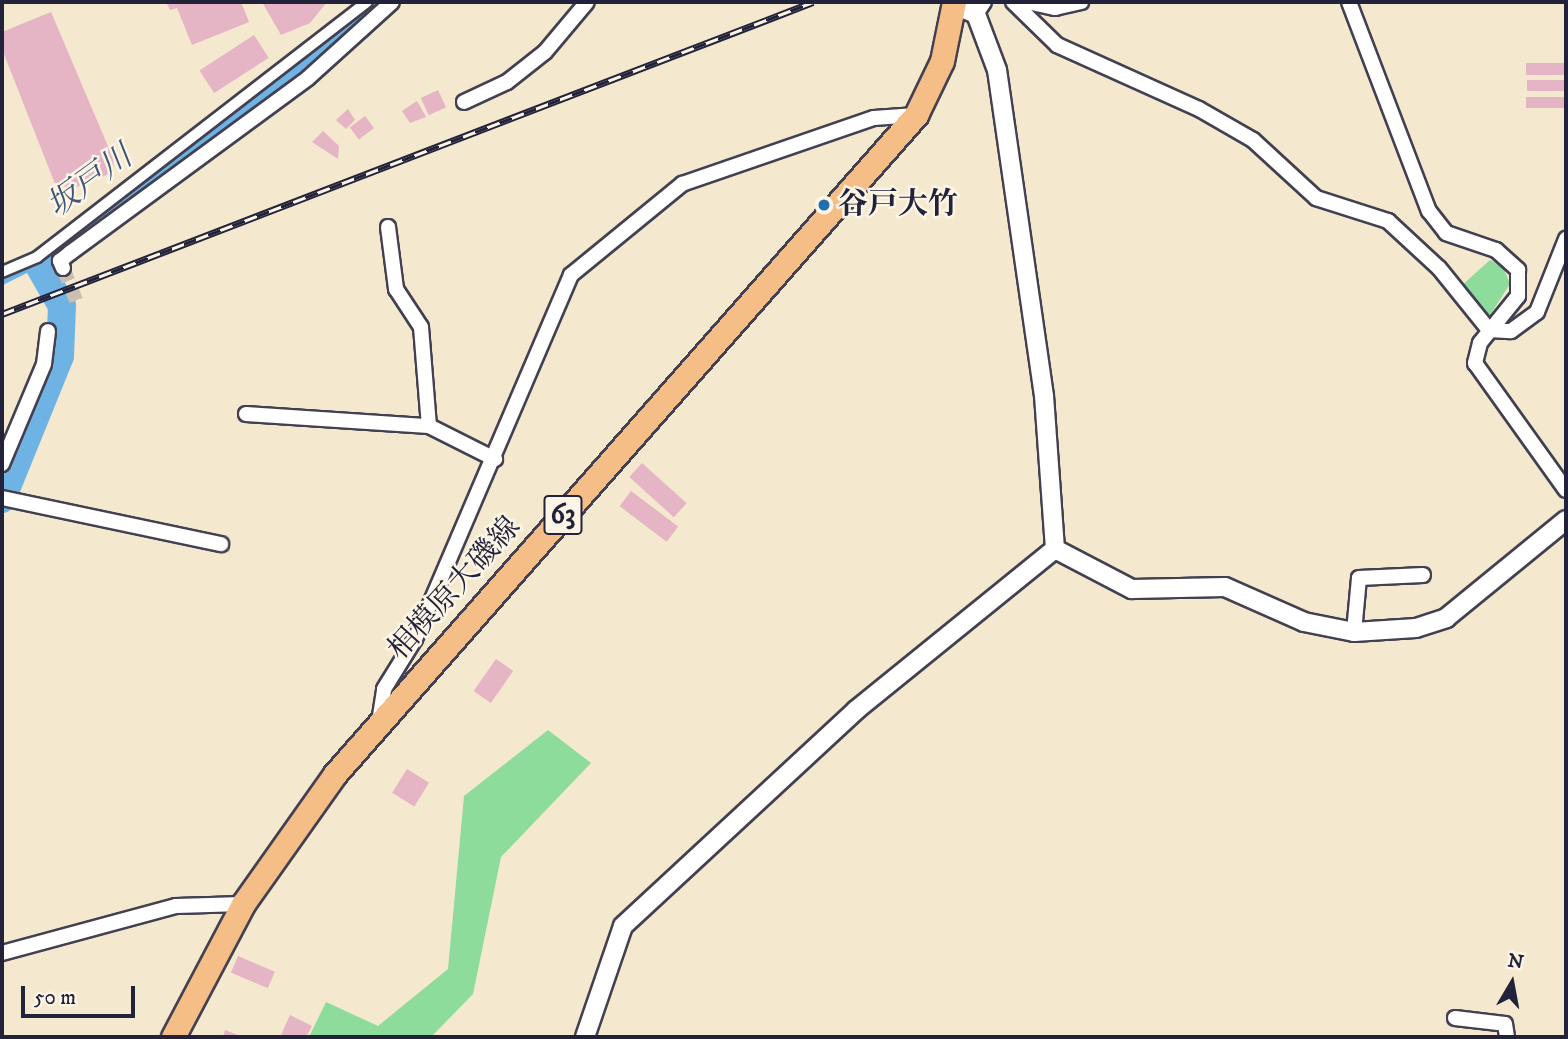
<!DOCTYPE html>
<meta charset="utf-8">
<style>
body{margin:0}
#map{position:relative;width:1568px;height:1039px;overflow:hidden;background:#f4e8ce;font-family:"IM FELL DW Pica","Noto Serif JP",serif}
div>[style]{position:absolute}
.green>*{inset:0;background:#8ddc9b}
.stream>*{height:4.5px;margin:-2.25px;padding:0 2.25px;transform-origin:2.25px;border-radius:2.25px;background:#6eb3e4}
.river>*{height:28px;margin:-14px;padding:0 14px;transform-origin:14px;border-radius:14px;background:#6eb3e4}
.building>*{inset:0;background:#e5b4c5;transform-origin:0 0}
.minor-tunnel>*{height:14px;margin-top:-7px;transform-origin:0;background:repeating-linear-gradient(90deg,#cac0b1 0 14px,transparent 0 21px)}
.roads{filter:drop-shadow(2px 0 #424051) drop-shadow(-2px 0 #424051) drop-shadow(0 2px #424051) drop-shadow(0 -2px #424051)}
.pedestrian>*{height:10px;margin:-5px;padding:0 5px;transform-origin:5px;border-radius:5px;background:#fff}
.minor>*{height:14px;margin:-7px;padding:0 7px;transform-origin:7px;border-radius:7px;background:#fff}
.tertiary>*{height:18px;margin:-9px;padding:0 9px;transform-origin:9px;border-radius:9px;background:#fff}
.primary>*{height:23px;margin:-11.5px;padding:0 11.5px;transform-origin:11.5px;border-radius:11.5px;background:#f6be87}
.rail>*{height:7px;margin-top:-3.5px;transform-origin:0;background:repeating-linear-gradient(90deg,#fcf5e5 0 13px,#22223b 0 26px);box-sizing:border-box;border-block:2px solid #22223b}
.dots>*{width:19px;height:19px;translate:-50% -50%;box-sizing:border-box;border:4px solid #fcf5e5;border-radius:50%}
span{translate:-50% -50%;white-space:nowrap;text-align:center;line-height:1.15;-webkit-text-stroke:5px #fcf5e5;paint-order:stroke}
.shield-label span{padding:2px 5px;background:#fcf5e5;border:2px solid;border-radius:5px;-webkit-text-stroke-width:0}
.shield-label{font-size:28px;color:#22223b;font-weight:700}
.poi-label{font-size:30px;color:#22223b;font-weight:700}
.left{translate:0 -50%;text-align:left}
.street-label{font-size:30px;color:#22223b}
.water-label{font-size:32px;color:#3d5576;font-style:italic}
.frame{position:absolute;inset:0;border:4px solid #22223b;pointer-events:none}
.north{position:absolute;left:1477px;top:948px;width:70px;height:70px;-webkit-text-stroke:5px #fcf5e5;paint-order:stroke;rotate:10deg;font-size:19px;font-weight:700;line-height:28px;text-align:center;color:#22223b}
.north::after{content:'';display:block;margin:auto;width:24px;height:32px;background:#22223b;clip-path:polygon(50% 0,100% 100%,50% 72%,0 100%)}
.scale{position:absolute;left:21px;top:986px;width:114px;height:32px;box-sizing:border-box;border:4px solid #22223b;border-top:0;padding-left:9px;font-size:21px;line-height:24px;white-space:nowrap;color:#22223b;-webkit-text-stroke:5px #fcf5e5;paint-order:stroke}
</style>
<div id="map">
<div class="green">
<i style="clip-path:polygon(360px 2px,381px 2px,159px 169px)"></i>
<i style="clip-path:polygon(1490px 260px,1503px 267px,1510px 284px,1490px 315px,1478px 313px,1460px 287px)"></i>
<i style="clip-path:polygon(548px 730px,591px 763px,501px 857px,473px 994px,431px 1037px,309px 1037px,326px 1002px,378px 1026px,448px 969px,464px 796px)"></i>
</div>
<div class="stream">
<i style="left:2px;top:282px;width:40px;rotate:-26.6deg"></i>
</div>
<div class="river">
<i style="left:2px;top:499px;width:154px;rotate:-67.9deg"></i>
<i style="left:60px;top:356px;width:50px;rotate:-87.7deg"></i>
<i style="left:62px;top:306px;width:48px;rotate:-119.7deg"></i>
<i style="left:38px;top:264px;width:400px;rotate:-36.5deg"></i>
</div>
<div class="building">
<i style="clip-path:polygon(166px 2px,241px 2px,249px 22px,192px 45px,177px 8px,170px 10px)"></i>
<i style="clip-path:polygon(262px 2px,327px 2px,310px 23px,281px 35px)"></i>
<i style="clip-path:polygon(51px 12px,113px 158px,114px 172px,59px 194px,2px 49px,2px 32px)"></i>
<i style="left:254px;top:35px;width:27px;height:65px;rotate:57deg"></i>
<i style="left:1566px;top:63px;width:12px;height:40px;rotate:90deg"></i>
<i style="left:1566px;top:80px;width:11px;height:39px;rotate:90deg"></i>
<i style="left:438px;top:90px;width:19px;height:19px;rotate:65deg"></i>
<i style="left:1566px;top:97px;width:11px;height:40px;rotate:90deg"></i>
<i style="clip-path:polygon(417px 101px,426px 117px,410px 123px,402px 111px)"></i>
<i style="clip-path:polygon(348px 109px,355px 120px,346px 129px,336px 120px)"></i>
<i style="left:365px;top:116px;width:15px;height:19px;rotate:53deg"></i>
<i style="clip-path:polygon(323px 131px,339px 146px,338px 159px,312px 142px)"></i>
<i style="left:642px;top:463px;width:60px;height:19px;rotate:42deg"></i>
<i style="left:631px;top:491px;width:59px;height:19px;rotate:37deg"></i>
<i style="left:496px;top:659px;width:21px;height:39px;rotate:35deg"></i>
<i style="left:407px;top:769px;width:26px;height:28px;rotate:32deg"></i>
<i style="left:238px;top:956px;width:40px;height:18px;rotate:23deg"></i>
<i style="clip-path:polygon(290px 1015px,312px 1026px,306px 1037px,280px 1037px)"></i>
<i style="clip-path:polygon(225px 1030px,243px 1037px,223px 1037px)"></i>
</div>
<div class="minor-tunnel">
<i style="left:63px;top:268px;width:38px;rotate:68deg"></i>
</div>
<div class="roads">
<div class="pedestrian">
<i style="left:2px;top:272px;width:38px;rotate:-23deg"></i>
<i style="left:37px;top:257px;width:417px;rotate:-37.7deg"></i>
</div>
<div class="minor">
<i style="left:1013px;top:2px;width:62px;rotate:44.3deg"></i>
<i style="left:1057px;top:45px;width:156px;rotate:24.3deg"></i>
<i style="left:1199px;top:109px;width:62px;rotate:29.9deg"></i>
<i style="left:1253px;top:140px;width:86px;rotate:42.6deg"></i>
<i style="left:1316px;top:198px;width:76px;rotate:17.7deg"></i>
<i style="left:1388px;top:221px;width:69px;rotate:42.7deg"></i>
<i style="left:1439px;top:268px;width:80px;rotate:51.1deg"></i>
<i style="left:1489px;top:330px;width:22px;rotate:3deg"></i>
<i style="left:1511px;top:331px;width:32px;rotate:-36deg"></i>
<i style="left:1537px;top:312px;width:79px;rotate:-68.3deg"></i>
<i style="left:1027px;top:2px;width:29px;rotate:12deg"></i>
<i style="left:1055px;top:8px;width:27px;rotate:-13deg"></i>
<i style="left:1349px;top:2px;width:224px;rotate:69.1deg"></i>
<i style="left:1429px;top:211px;width:28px;rotate:52deg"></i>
<i style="left:1446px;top:233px;width:53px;rotate:18.8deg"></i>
<i style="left:1496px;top:250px;width:30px;rotate:42deg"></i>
<i style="left:1518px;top:270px;width:26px;rotate:90deg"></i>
<i style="left:1518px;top:296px;width:60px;rotate:129deg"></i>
<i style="left:1480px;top:343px;width:21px;rotate:104deg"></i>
<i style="left:1475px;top:363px;width:156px;rotate:54.4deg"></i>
<i style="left:976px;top:14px;width:14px;rotate:-56deg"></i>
<i style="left:464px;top:102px;width:47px;rotate:-24.9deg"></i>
<i style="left:507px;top:82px;width:48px;rotate:-38.3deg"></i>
<i style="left:545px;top:52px;width:65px;rotate:-50deg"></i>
<i style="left:388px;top:227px;width:63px;rotate:82.6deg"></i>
<i style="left:396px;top:289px;width:45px;rotate:56.7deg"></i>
<i style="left:421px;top:327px;width:99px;rotate:85.4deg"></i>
<i style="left:63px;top:268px;width:8px;rotate:-113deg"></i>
<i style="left:60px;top:261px;width:13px;rotate:-39deg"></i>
<i style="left:70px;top:253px;width:295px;rotate:-36.3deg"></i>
<i style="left:308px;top:78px;width:113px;rotate:-42.1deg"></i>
<i style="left:246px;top:414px;width:183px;rotate:3.8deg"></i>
<i style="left:429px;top:426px;width:74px;rotate:26.6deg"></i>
<i style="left:2px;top:464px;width:108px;rotate:-67.2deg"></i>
<i style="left:44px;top:364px;width:33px;rotate:-83deg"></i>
<i style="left:2px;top:498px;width:224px;rotate:11.9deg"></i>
<i style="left:1354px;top:632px;width:54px;rotate:-84.7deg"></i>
<i style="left:1359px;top:578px;width:64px;rotate:-2.7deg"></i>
<i style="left:379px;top:722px;width:33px;rotate:-81deg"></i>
<i style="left:384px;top:689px;width:59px;rotate:-58.2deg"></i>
<i style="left:415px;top:639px;width:396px;rotate:-66.8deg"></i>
<i style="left:571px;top:275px;width:144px;rotate:-39.3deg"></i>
<i style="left:682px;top:184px;width:203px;rotate:-19deg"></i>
<i style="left:874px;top:118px;width:42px;rotate:-4.1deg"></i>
<i style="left:2px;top:953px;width:180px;rotate:-15.1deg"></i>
<i style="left:176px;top:906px;width:67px;rotate:-1.7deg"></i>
<i style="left:1455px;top:1018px;width:50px;rotate:6.8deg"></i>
<i style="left:1505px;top:1024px;width:13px;rotate:81deg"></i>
</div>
<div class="tertiary">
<i style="left:1055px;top:549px;width:87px;rotate:27.5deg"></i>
<i style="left:1132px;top:589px;width:93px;rotate:-1.2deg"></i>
<i style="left:1225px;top:587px;width:86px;rotate:23.9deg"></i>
<i style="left:1304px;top:622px;width:51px;rotate:11.3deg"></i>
<i style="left:1354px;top:632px;width:62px;rotate:-3.7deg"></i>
<i style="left:1416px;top:628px;width:32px;rotate:-18deg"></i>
<i style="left:1446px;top:618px;width:155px;rotate:-39.2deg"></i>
<i style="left:585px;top:1037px;width:117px;rotate:-71.1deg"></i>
<i style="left:623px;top:926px;width:318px;rotate:-42.8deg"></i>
<i style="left:856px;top:710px;width:256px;rotate:-39deg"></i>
<i style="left:1055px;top:549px;width:153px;rotate:-94.1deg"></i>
<i style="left:1044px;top:396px;width:329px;rotate:-98.2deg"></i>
<i style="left:997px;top:70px;width:60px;rotate:-110.6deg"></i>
<i style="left:976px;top:14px;width:24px;rotate:-158deg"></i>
</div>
<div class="primary">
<i style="left:173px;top:1037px;width:150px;rotate:-62.2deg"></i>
<i style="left:243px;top:904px;width:159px;rotate:-54.7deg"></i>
<i style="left:335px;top:774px;width:879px;rotate:-48.6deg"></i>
<i style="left:916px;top:115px;width:60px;rotate:-64.3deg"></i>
<i style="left:942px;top:61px;width:60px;rotate:-78.5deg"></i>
</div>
</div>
<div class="rail">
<i style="left:2px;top:314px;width:869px;rotate:-21.04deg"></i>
</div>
<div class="dots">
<i style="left:824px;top:205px;background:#1f6fb2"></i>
</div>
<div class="shield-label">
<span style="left:563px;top:515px">63</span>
</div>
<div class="poi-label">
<span class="left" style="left:838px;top:205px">谷戸大竹</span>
</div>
<div class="street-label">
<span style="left:455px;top:589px;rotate:-48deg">相模原大磯線</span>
</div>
<div class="water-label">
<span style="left:90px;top:182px;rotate:-36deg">坂戸川</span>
</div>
<div class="frame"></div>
<div class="north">N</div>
<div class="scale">50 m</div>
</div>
